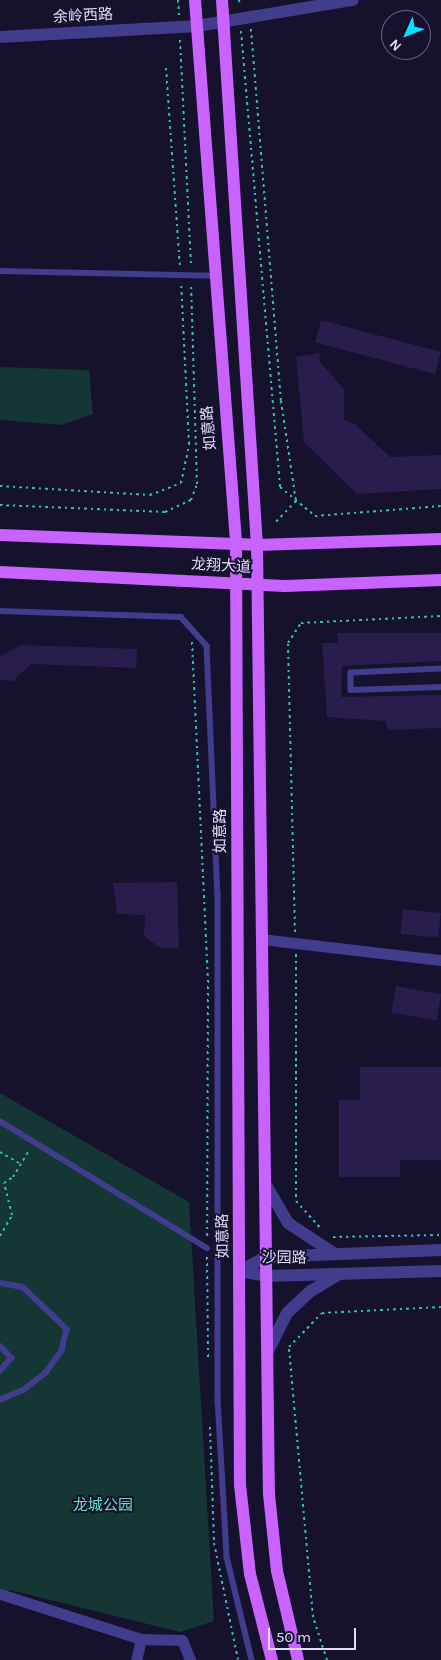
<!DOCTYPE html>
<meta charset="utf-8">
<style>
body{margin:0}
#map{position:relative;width:441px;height:1660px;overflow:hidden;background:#16112c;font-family:Karla,"Noto Sans SC",sans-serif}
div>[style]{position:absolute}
.green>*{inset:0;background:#143635}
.building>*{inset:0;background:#281d4d;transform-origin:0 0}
.path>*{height:2px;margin-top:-1px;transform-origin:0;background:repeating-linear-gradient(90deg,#30bfba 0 2.5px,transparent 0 6.5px)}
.service>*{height:5.5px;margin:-2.75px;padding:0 2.75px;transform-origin:2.75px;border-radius:2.75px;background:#413c8b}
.minor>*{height:11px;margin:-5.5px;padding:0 5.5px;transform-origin:5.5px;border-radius:5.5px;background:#413c8b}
.tertiary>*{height:12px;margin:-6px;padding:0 6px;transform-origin:6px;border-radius:6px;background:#413c8b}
.primary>*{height:12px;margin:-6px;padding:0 6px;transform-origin:6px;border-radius:6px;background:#c863ff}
span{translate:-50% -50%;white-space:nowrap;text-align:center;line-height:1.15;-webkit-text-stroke:4px #16112c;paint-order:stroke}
.street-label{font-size:15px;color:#e0dcff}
.park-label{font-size:15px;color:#64e2c6}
.north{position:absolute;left:381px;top:10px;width:50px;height:50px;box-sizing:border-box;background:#16112c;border:1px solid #676280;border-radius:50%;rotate:226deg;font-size:14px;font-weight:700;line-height:20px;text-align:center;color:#e0dcff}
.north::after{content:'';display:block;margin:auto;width:18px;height:22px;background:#08e0ff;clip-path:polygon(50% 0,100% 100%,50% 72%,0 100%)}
.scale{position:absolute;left:268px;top:1628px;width:88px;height:22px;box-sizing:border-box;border:2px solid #e0dcff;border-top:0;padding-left:6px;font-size:15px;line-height:18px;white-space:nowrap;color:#e0dcff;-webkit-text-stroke:4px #16112c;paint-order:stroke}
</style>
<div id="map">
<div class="green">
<i style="clip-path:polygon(0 367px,89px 370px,93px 414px,61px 425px,0 420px)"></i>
<i style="clip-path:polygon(0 1093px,189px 1202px,214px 1621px,180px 1632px,10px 1590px,0 1597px)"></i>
</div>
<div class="building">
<i style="left:321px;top:320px;width:124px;height:23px;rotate:15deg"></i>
<i style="clip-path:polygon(320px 353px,319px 361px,344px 389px,344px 420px,355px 424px,390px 457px,441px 455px,441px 489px,357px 494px,304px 442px,296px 357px)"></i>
<i style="clip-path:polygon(337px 633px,441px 633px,441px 661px,342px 666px,341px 697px,441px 695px,441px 728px,388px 730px,385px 721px,327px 717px,322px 643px,338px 643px)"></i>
<i style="clip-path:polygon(21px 645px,137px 649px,136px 668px,31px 664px,13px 681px,0 680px,0 656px)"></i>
<i style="clip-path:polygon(177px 882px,179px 948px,160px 948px,144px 936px,145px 915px,117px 914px,113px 883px)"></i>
<i style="left:403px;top:909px;width:38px;height:25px;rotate:6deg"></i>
<i style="left:396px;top:986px;width:46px;height:27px;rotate:10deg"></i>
<i style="clip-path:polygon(360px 1067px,441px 1067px,441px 1160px,400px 1160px,400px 1177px,339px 1177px,339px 1100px,360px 1100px)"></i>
</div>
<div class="path">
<i style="left:178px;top:0;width:15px;rotate:86deg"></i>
<i style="left:239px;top:0;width:6px;rotate:81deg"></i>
<i style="left:251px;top:29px;width:373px;rotate:85.4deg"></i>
<i style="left:281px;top:401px;width:101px;rotate:81.5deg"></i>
<i style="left:296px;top:501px;width:29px;rotate:134deg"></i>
<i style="left:241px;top:31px;width:458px;rotate:85.1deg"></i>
<i style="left:280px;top:487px;width:45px;rotate:39.6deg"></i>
<i style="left:315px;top:516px;width:126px;rotate:-4.5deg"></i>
<i style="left:180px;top:40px;width:227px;rotate:87.2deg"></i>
<i style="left:166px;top:68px;width:198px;rotate:86deg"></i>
<i style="left:0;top:486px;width:150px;rotate:3.4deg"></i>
<i style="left:150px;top:495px;width:33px;rotate:-21deg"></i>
<i style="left:181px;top:483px;width:40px;rotate:-78deg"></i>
<i style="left:189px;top:444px;width:161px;rotate:-92.8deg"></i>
<i style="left:0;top:505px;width:165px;rotate:2.4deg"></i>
<i style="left:165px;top:512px;width:29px;rotate:-25deg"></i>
<i style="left:191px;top:500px;width:17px;rotate:-69deg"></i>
<i style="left:197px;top:484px;width:199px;rotate:-91.7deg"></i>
<i style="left:192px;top:642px;width:338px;rotate:87.3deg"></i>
<i style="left:208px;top:980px;width:257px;rotate:90.2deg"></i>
<i style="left:295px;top:932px;width:289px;rotate:-91.4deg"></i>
<i style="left:288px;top:643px;width:24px;rotate:-57deg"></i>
<i style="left:301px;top:623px;width:140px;rotate:-2.9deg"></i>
<i style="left:296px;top:954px;width:247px;rotate:90deg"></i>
<i style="left:296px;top:1201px;width:38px;rotate:48deg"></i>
<i style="left:0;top:1152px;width:22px;rotate:30deg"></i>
<i style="left:0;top:1236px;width:24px;rotate:-60deg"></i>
<i style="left:12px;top:1215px;width:33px;rotate:-104deg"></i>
<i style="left:4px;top:1183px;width:11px;rotate:-34deg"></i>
<i style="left:13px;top:1177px;width:31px;rotate:-59deg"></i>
<i style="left:333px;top:1237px;width:108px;rotate:-1.1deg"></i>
<i style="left:207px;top:1257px;width:100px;rotate:89.4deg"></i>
<i style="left:210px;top:1427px;width:116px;rotate:88deg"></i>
<i style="left:214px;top:1543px;width:119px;rotate:78.4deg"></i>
<i style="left:327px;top:1660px;width:45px;rotate:-108deg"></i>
<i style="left:313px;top:1617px;width:271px;rotate:-95.1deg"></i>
<i style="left:289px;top:1347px;width:47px;rotate:-45.9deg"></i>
<i style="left:322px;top:1313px;width:119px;rotate:-2.9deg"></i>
</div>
<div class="service">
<i style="left:0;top:271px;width:213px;rotate:1.3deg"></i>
<i style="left:0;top:611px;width:181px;rotate:1.9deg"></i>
<i style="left:181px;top:617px;width:39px;rotate:48deg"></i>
<i style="left:207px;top:646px;width:247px;rotate:87.5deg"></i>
<i style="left:218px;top:893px;width:506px;rotate:90deg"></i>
<i style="left:218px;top:1399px;width:158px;rotate:86.7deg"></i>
<i style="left:227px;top:1557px;width:106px;rotate:76.4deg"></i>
<i style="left:441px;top:669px;width:90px;rotate:177.5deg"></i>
<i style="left:351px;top:673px;width:17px;rotate:90deg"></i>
<i style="left:351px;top:690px;width:90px;rotate:-1.9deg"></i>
<i style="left:0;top:1121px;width:243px;rotate:31.5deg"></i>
<i style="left:0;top:1283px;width:23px;rotate:10deg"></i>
<i style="left:23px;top:1287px;width:61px;rotate:43.7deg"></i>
<i style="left:67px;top:1329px;width:23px;rotate:103deg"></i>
<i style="left:62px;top:1351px;width:27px;rotate:126deg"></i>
<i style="left:46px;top:1373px;width:28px;rotate:142deg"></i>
<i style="left:24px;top:1390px;width:26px;rotate:157deg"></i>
<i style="left:0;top:1346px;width:17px;rotate:45deg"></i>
<i style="left:12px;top:1358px;width:18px;rotate:133deg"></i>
</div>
<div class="minor">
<i style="left:261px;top:939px;width:181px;rotate:6.7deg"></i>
<i style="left:0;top:1594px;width:148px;rotate:17.7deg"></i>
<i style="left:141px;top:1639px;width:22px;rotate:103deg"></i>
<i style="left:141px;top:1639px;width:41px;rotate:1.4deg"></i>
<i style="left:182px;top:1640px;width:22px;rotate:68deg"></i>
</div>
<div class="tertiary">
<i style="left:0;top:37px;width:197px;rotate:-3.2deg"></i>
<i style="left:197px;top:26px;width:158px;rotate:-9.5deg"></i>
<i style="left:266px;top:1185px;width:44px;rotate:59.9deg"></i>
<i style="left:288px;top:1223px;width:53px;rotate:33.4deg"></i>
<i style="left:240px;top:1271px;width:29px;rotate:-29deg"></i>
<i style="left:265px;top:1257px;width:176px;rotate:-2.3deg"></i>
<i style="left:240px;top:1271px;width:26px;rotate:11deg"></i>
<i style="left:266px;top:1276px;width:175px;rotate:-1.6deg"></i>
<i style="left:268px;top:1351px;width:42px;rotate:-63.4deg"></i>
<i style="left:287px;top:1313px;width:33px;rotate:-43deg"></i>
<i style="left:311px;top:1291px;width:29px;rotate:-31deg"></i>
</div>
<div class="primary">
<i style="left:195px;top:0;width:544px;rotate:85.67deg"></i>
<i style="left:236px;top:542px;width:943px;rotate:89.76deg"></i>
<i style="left:240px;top:1485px;width:90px;rotate:83.6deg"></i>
<i style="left:250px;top:1574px;width:89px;rotate:75.7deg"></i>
<i style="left:222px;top:0;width:546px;rotate:86.33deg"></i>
<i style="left:257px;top:545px;width:949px;rotate:89.28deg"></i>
<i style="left:269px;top:1494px;width:77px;rotate:84.1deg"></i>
<i style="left:277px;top:1571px;width:91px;rotate:76.7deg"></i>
<i style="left:0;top:535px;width:257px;rotate:2.2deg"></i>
<i style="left:257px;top:545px;width:184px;rotate:-1.9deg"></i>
<i style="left:0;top:572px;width:285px;rotate:2.8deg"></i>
<i style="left:285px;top:586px;width:156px;rotate:-2.2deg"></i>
</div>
<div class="street-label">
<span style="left:83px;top:16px;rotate:-3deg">余岭西路</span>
<span style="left:209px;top:428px;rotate:-95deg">如意路</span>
<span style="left:221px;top:566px;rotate:3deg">龙翔大道</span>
<span style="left:221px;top:831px;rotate:-90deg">如意路</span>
<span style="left:223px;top:1236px;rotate:-91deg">如意路</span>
<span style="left:284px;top:1258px;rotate:1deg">沙园路</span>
</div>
<div class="park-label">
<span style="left:103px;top:1506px">龙城公园</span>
</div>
<div class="north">N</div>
<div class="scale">50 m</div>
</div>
